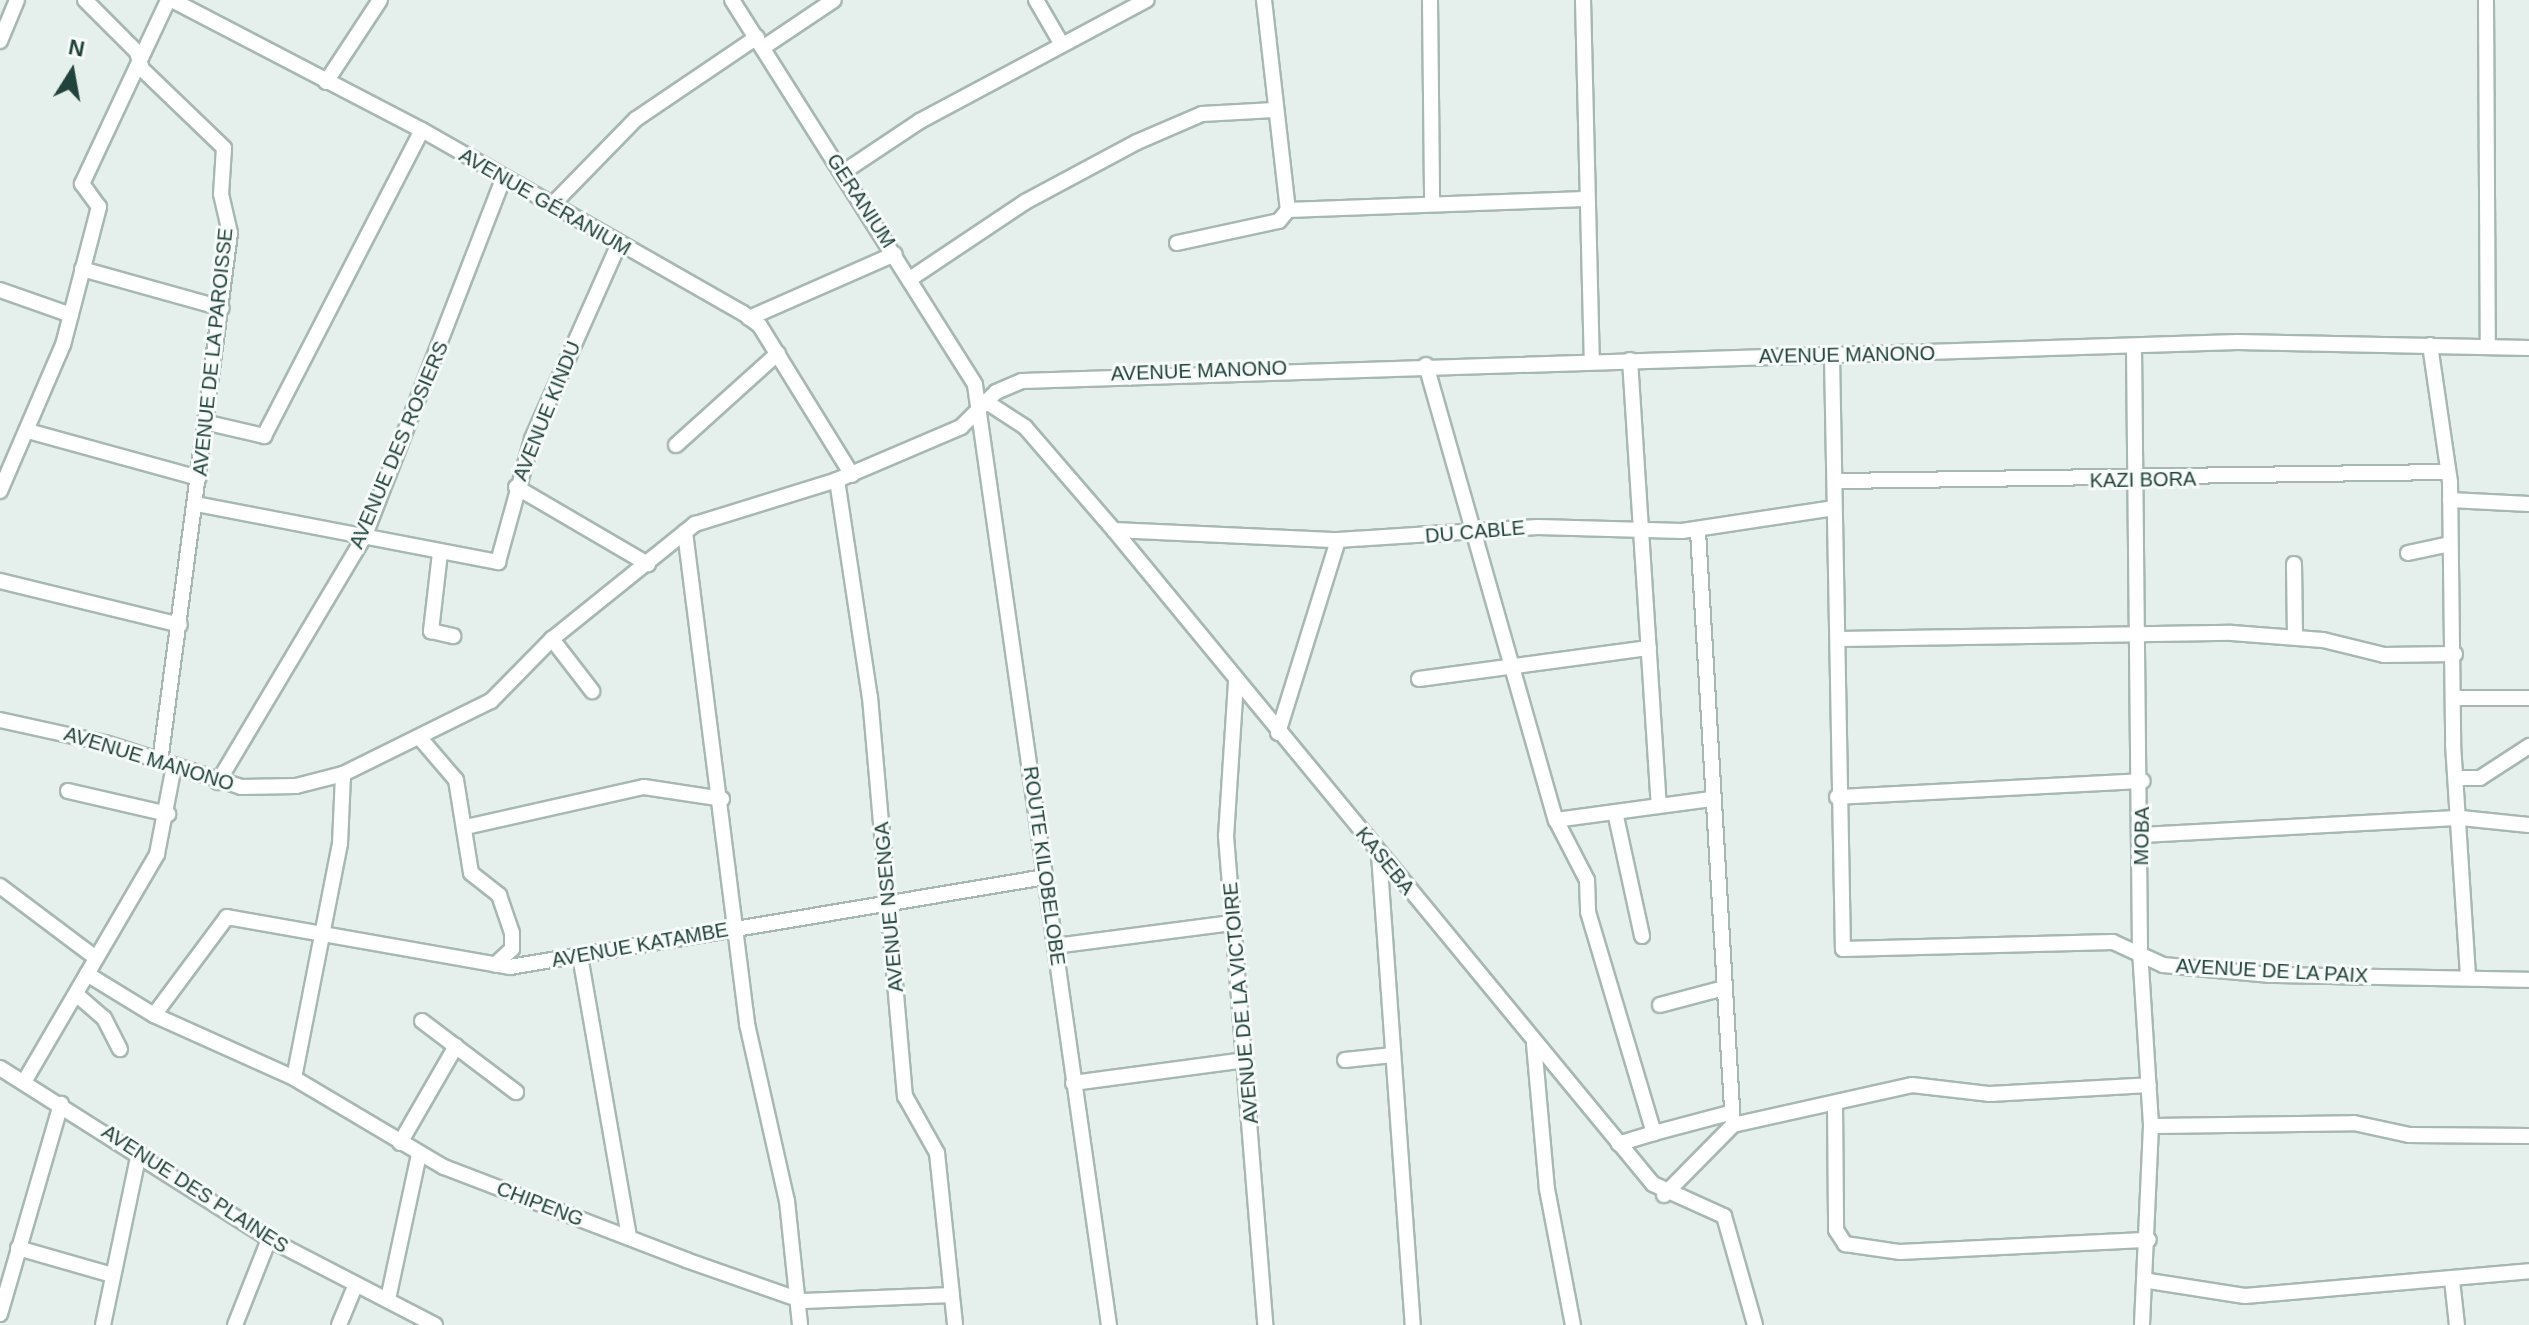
<!DOCTYPE html>
<meta charset="utf-8">
<style>
body{margin:0}
#map{position:relative;width:2529px;height:1325px;overflow:hidden;background:#e5efeb;font-family:Arial,sans-serif}
div>[style]{position:absolute}
.roads{filter:drop-shadow(2px 0 #a7b8b3) drop-shadow(-2px 0 #a7b8b3) drop-shadow(0 2px #a7b8b3) drop-shadow(0 -2px #a7b8b3)}
.minor>*{height:14px;margin:-7px;padding:0 7px;transform-origin:7px;border-radius:7px;background:#fff}
span{translate:-50% -50%;white-space:nowrap;text-align:center;line-height:1.15;-webkit-text-stroke:6px #f7fbf9;paint-order:stroke}
.street-label{font-size:20px;color:#22433c}
.north{position:absolute;left:32px;top:32px;width:80px;height:80px;-webkit-text-stroke:6px #f7fbf9;paint-order:stroke;rotate:11deg;font-size:22px;font-weight:700;line-height:32px;text-align:center;color:#22433c}
.north::after{content:'';display:block;margin:auto;width:28px;height:36px;background:#22433c;clip-path:polygon(50% 0,100% 100%,50% 72%,0 100%)}
</style>
<div id="map">
<div class="roads">
<div class="minor">
<i style="left:85px;top:0;width:74px;rotate:45deg"></i>
<i style="left:137px;top:52px;width:18px;rotate:74deg"></i>
<i style="left:142px;top:69px;width:114px;rotate:43.9deg"></i>
<i style="left:224px;top:148px;width:46px;rotate:93.7deg"></i>
<i style="left:221px;top:194px;width:40px;rotate:77deg"></i>
<i style="left:230px;top:233px;width:534px;rotate:97.54deg"></i>
<i style="left:172px;top:0;width:282px;rotate:27.5deg"></i>
<i style="left:422px;top:130px;width:369px;rotate:29.7deg"></i>
<i style="left:743px;top:313px;width:21px;rotate:37deg"></i>
<i style="left:760px;top:326px;width:175px;rotate:58.3deg"></i>
<i style="left:732px;top:0;width:455px;rotate:57.7deg"></i>
<i style="left:975px;top:385px;width:950px;rotate:81.89deg"></i>
<i style="left:1036px;top:0;width:50px;rotate:59.8deg"></i>
<i style="left:1264px;top:0;width:211px;rotate:83.5deg"></i>
<i style="left:1430px;top:0;width:200px;rotate:89.4deg"></i>
<i style="left:1583px;top:0;width:360px;rotate:88.6deg"></i>
<i style="left:2486px;top:0;width:345px;rotate:89.7deg"></i>
<i style="left:0;top:41px;width:44px;rotate:-67.5deg"></i>
<i style="left:764px;top:47px;width:84px;rotate:-33.9deg"></i>
<i style="left:326px;top:82px;width:98px;rotate:-56.6deg"></i>
<i style="left:842px;top:173px;width:94px;rotate:-33.7deg"></i>
<i style="left:920px;top:121px;width:257px;rotate:-28.1deg"></i>
<i style="left:552px;top:205px;width:120px;rotate:-45.7deg"></i>
<i style="left:636px;top:119px;width:146px;rotate:-34.1deg"></i>
<i style="left:1288px;top:210px;width:297px;rotate:-2.1deg"></i>
<i style="left:1177px;top:243px;width:104px;rotate:-12.2deg"></i>
<i style="left:1279px;top:221px;width:14px;rotate:-51deg"></i>
<i style="left:82px;top:269px;width:145px;rotate:15.6deg"></i>
<i style="left:910px;top:279px;width:138px;rotate:-33.8deg"></i>
<i style="left:1025px;top:202px;width:127px;rotate:-28.2deg"></i>
<i style="left:1137px;top:142px;width:71px;rotate:-23.3deg"></i>
<i style="left:1202px;top:114px;width:72px;rotate:-3.2deg"></i>
<i style="left:0;top:290px;width:75px;rotate:19.4deg"></i>
<i style="left:749px;top:318px;width:159px;rotate:-23.7deg"></i>
<i style="left:2430px;top:345px;width:138px;rotate:81.7deg"></i>
<i style="left:2450px;top:482px;width:262px;rotate:89.3deg"></i>
<i style="left:2453px;top:744px;width:234px;rotate:86.3deg"></i>
<i style="left:2134px;top:347px;width:603px;rotate:89.43deg"></i>
<i style="left:2140px;top:950px;width:176px;rotate:86.4deg"></i>
<i style="left:2151px;top:1126px;width:199px;rotate:92.6deg"></i>
<i style="left:1832px;top:356px;width:593px;rotate:88.94deg"></i>
<i style="left:1843px;top:949px;width:270px;rotate:-1.5deg"></i>
<i style="left:2113px;top:942px;width:55px;rotate:24.7deg"></i>
<i style="left:2163px;top:965px;width:108px;rotate:5.3deg"></i>
<i style="left:2271px;top:975px;width:258px;rotate:1.1deg"></i>
<i style="left:1630px;top:360px;width:446px;rotate:86.3deg"></i>
<i style="left:1426px;top:365px;width:473px;rotate:74.1deg"></i>
<i style="left:1556px;top:820px;width:68px;rotate:62.7deg"></i>
<i style="left:1587px;top:880px;width:32px;rotate:88deg"></i>
<i style="left:1588px;top:912px;width:231px;rotate:73.4deg"></i>
<i style="left:1654px;top:1133px;width:37px;rotate:163deg"></i>
<i style="left:985px;top:401px;width:48px;rotate:33deg"></i>
<i style="left:1025px;top:427px;width:136px;rotate:49.2deg"></i>
<i style="left:1114px;top:530px;width:847px;rotate:50.51deg"></i>
<i style="left:1653px;top:1184px;width:78px;rotate:24.3deg"></i>
<i style="left:1724px;top:1216px;width:113px;rotate:74.1deg"></i>
<i style="left:204px;top:422px;width:62px;rotate:13.1deg"></i>
<i style="left:264px;top:436px;width:344px;rotate:-62.7deg"></i>
<i style="left:28px;top:431px;width:177px;rotate:15.4deg"></i>
<i style="left:676px;top:445px;width:137px;rotate:-42deg"></i>
<i style="left:837px;top:480px;width:219px;rotate:81.4deg"></i>
<i style="left:870px;top:697px;width:401px;rotate:85deg"></i>
<i style="left:905px;top:1096px;width:65px;rotate:60.7deg"></i>
<i style="left:937px;top:1153px;width:173px;rotate:84deg"></i>
<i style="left:1838px;top:481px;width:610px;rotate:-0.85deg"></i>
<i style="left:516px;top:487px;width:153px;rotate:30.3deg"></i>
<i style="left:0;top:491px;width:159px;rotate:-66.7deg"></i>
<i style="left:63px;top:345px;width:143px;rotate:-75.4deg"></i>
<i style="left:99px;top:207px;width:29px;rotate:-126deg"></i>
<i style="left:82px;top:184px;width:203px;rotate:-64.9deg"></i>
<i style="left:2450px;top:500px;width:79px;rotate:2.9deg"></i>
<i style="left:196px;top:504px;width:308px;rotate:10.9deg"></i>
<i style="left:498px;top:562px;width:128px;rotate:-74.5deg"></i>
<i style="left:532px;top:439px;width:211px;rotate:-66deg"></i>
<i style="left:1114px;top:530px;width:224px;rotate:2.6deg"></i>
<i style="left:1338px;top:540px;width:200px;rotate:-3.7deg"></i>
<i style="left:1538px;top:527px;width:144px;rotate:1.6deg"></i>
<i style="left:1682px;top:531px;width:154px;rotate:-8.6deg"></i>
<i style="left:1698px;top:531px;width:595px;rotate:86.63deg"></i>
<i style="left:685px;top:532px;width:496px;rotate:82.8deg"></i>
<i style="left:747px;top:1024px;width:181px;rotate:77.3deg"></i>
<i style="left:787px;top:1201px;width:125px;rotate:84deg"></i>
<i style="left:440px;top:553px;width:79px;rotate:96.6deg"></i>
<i style="left:431px;top:631px;width:23px;rotate:13deg"></i>
<i style="left:2408px;top:553px;width:40px;rotate:-12deg"></i>
<i style="left:2294px;top:564px;width:73px;rotate:89.2deg"></i>
<i style="left:0;top:581px;width:185px;rotate:13.7deg"></i>
<i style="left:552px;top:639px;width:66px;rotate:52.4deg"></i>
<i style="left:1840px;top:639px;width:392px;rotate:-0.9deg"></i>
<i style="left:2232px;top:633px;width:91px;rotate:4.4deg"></i>
<i style="left:2323px;top:640px;width:63px;rotate:13.8deg"></i>
<i style="left:2384px;top:655px;width:71px;rotate:-0.8deg"></i>
<i style="left:1419px;top:679px;width:232px;rotate:-7.7deg"></i>
<i style="left:1236px;top:682px;width:154px;rotate:93.7deg"></i>
<i style="left:1226px;top:836px;width:491px;rotate:85.4deg"></i>
<i style="left:2455px;top:698px;width:74px"></i>
<i style="left:0;top:720px;width:107px;rotate:12.4deg"></i>
<i style="left:105px;top:743px;width:143px;rotate:17.9deg"></i>
<i style="left:241px;top:787px;width:55px;rotate:-1deg"></i>
<i style="left:296px;top:786px;width:49px;rotate:-14.3deg"></i>
<i style="left:343px;top:774px;width:165px;rotate:-26.3deg"></i>
<i style="left:491px;top:701px;width:87px;rotate:-45.5deg"></i>
<i style="left:552px;top:639px;width:184px;rotate:-38.8deg"></i>
<i style="left:695px;top:524px;width:149px;rotate:-17.2deg"></i>
<i style="left:837px;top:480px;width:135px;rotate:-23.1deg"></i>
<i style="left:961px;top:427px;width:49px;rotate:-45deg"></i>
<i style="left:996px;top:392px;width:28px;rotate:-23deg"></i>
<i style="left:1022px;top:381px;width:1216px;rotate:-1.84deg"></i>
<i style="left:2237px;top:342px;width:292px;rotate:1.2deg"></i>
<i style="left:1278px;top:733px;width:202px;rotate:-72.7deg"></i>
<i style="left:420px;top:738px;width:55px;rotate:49.4deg"></i>
<i style="left:456px;top:780px;width:94px;rotate:80.8deg"></i>
<i style="left:471px;top:873px;width:36px;rotate:38deg"></i>
<i style="left:499px;top:895px;width:40px;rotate:71.1deg"></i>
<i style="left:512px;top:933px;width:16px;rotate:90deg"></i>
<i style="left:512px;top:949px;width:23px;rotate:137deg"></i>
<i style="left:2457px;top:778px;width:23px"></i>
<i style="left:2480px;top:778px;width:59px;rotate:-33.1deg"></i>
<i style="left:218px;top:782px;width:287px;rotate:-59.2deg"></i>
<i style="left:365px;top:535px;width:384px;rotate:-68.8deg"></i>
<i style="left:68px;top:791px;width:103px;rotate:13deg"></i>
<i style="left:1837px;top:797px;width:306px;rotate:-3deg"></i>
<i style="left:1615px;top:812px;width:127px;rotate:77.7deg"></i>
<i style="left:1556px;top:820px;width:157px;rotate:-7.7deg"></i>
<i style="left:466px;top:827px;width:182px;rotate:-12.7deg"></i>
<i style="left:644px;top:787px;width:79px;rotate:8.7deg"></i>
<i style="left:2142px;top:835px;width:319px;rotate:-3.1deg"></i>
<i style="left:2461px;top:818px;width:68px;rotate:5.9deg"></i>
<i style="left:1379px;top:854px;width:472px;rotate:85.9deg"></i>
<i style="left:0;top:886px;width:120px;rotate:36.9deg"></i>
<i style="left:1055px;top:946px;width:177px;rotate:-7.4deg"></i>
<i style="left:580px;top:956px;width:284px;rotate:80.1deg"></i>
<i style="left:87px;top:974px;width:79px;rotate:31.5deg"></i>
<i style="left:154px;top:1015px;width:154px;rotate:24.2deg"></i>
<i style="left:294px;top:1078px;width:174px;rotate:30.7deg"></i>
<i style="left:444px;top:1167px;width:259px;rotate:21deg"></i>
<i style="left:686px;top:1260px;width:124px;rotate:19.3deg"></i>
<i style="left:803px;top:1301px;width:149px;rotate:-2.3deg"></i>
<i style="left:76px;top:994px;width:37px;rotate:41deg"></i>
<i style="left:104px;top:1018px;width:35px;rotate:63deg"></i>
<i style="left:1660px;top:1005px;width:66px;rotate:-14.9deg"></i>
<i style="left:154px;top:1015px;width:122px;rotate:-53.3deg"></i>
<i style="left:227px;top:917px;width:287px;rotate:10deg"></i>
<i style="left:510px;top:967px;width:543px;rotate:-9.55deg"></i>
<i style="left:422px;top:1021px;width:118px;rotate:37.1deg"></i>
<i style="left:1534px;top:1044px;width:146px;rotate:84.9deg"></i>
<i style="left:1547px;top:1189px;width:138px;rotate:79.2deg"></i>
<i style="left:1345px;top:1060px;width:48px;rotate:-5.9deg"></i>
<i style="left:0;top:1068px;width:319px;rotate:32.4deg"></i>
<i style="left:269px;top:1239px;width:187px;rotate:27.4deg"></i>
<i style="left:294px;top:1078px;width:238px;rotate:-78.9deg"></i>
<i style="left:340px;top:844px;width:70px;rotate:-87.5deg"></i>
<i style="left:24px;top:1082px;width:264px;rotate:-59.7deg"></i>
<i style="left:157px;top:854px;width:90px;rotate:-79.1deg"></i>
<i style="left:1073px;top:1083px;width:174px;rotate:-7.6deg"></i>
<i style="left:1835px;top:1104px;width:126px;rotate:89.5deg"></i>
<i style="left:1836px;top:1230px;width:17px;rotate:57deg"></i>
<i style="left:1845px;top:1244px;width:56px;rotate:8.3deg"></i>
<i style="left:1900px;top:1252px;width:249px;rotate:-2.8deg"></i>
<i style="left:1733px;top:1125px;width:183px;rotate:-12.6deg"></i>
<i style="left:1912px;top:1085px;width:79px;rotate:6.6deg"></i>
<i style="left:1990px;top:1094px;width:159px;rotate:-3.2deg"></i>
<i style="left:2151px;top:1126px;width:203px;rotate:-0.8deg"></i>
<i style="left:2354px;top:1123px;width:56px;rotate:12.3deg"></i>
<i style="left:2409px;top:1135px;width:120px;rotate:0.5deg"></i>
<i style="left:1654px;top:1133px;width:78px;rotate:-14.9deg"></i>
<i style="left:400px;top:1143px;width:112px;rotate:-60deg"></i>
<i style="left:1664px;top:1195px;width:98px;rotate:-45.4deg"></i>
<i style="left:18px;top:1248px;width:98px;rotate:16deg"></i>
<i style="left:2452px;top:1280px;width:45px;rotate:83.7deg"></i>
<i style="left:2149px;top:1281px;width:97px;rotate:8.9deg"></i>
<i style="left:2245px;top:1296px;width:285px;rotate:-5deg"></i>
<i style="left:388px;top:1299px;width:147px;rotate:-77.9deg"></i>
<i style="left:0;top:1314px;width:219px;rotate:-73.8deg"></i>
<i style="left:103px;top:1325px;width:176px;rotate:-78.2deg"></i>
<i style="left:235px;top:1325px;width:92px;rotate:-68.4deg"></i>
<i style="left:339px;top:1325px;width:44px;rotate:-67.5deg"></i>
</div>
</div>
<div class="street-label">
<span style="left:861px;top:201px;rotate:57deg">GERANIUM</span>
<span style="left:545px;top:202px;rotate:30deg">AVENUE GÉRANIUM</span>
<span style="left:213px;top:352px;rotate:-84deg">AVENUE DE LA PAROISSE</span>
<span style="left:1847px;top:355px;rotate:-1deg">AVENUE MANONO</span>
<span style="left:1199px;top:371px;rotate:-2deg">AVENUE MANONO</span>
<span style="left:547px;top:411px;rotate:-68deg">AVENUE KINDU</span>
<span style="left:399px;top:445px;rotate:-67deg">AVENUE DES ROSIERS</span>
<span style="left:2143px;top:480px;rotate:-1deg">KAZI BORA</span>
<span style="left:1475px;top:532px;rotate:-5deg">DU CABLE</span>
<span style="left:149px;top:759px;rotate:17deg">AVENUE MANONO</span>
<span style="left:2142px;top:836px;rotate:-89deg">MOBA</span>
<span style="left:1385px;top:861px;rotate:51deg">KASEBA</span>
<span style="left:1044px;top:866px;rotate:82deg">ROUTE KILOBELOBE</span>
<span style="left:889px;top:907px;rotate:-95deg">AVENUE NSENGA</span>
<span style="left:640px;top:945px;rotate:-10deg">AVENUE KATAMBE</span>
<span style="left:2272px;top:971px;rotate:3deg">AVENUE DE LA PAIX</span>
<span style="left:1241px;top:1003px;rotate:-95deg">AVENUE DE LA VICTOIRE</span>
<span style="left:195px;top:1189px;rotate:33deg">AVENUE DES PLAINES</span>
<span style="left:540px;top:1204px;rotate:21deg">CHIPENG</span>
</div>
<div class="north">N</div>
</div>
